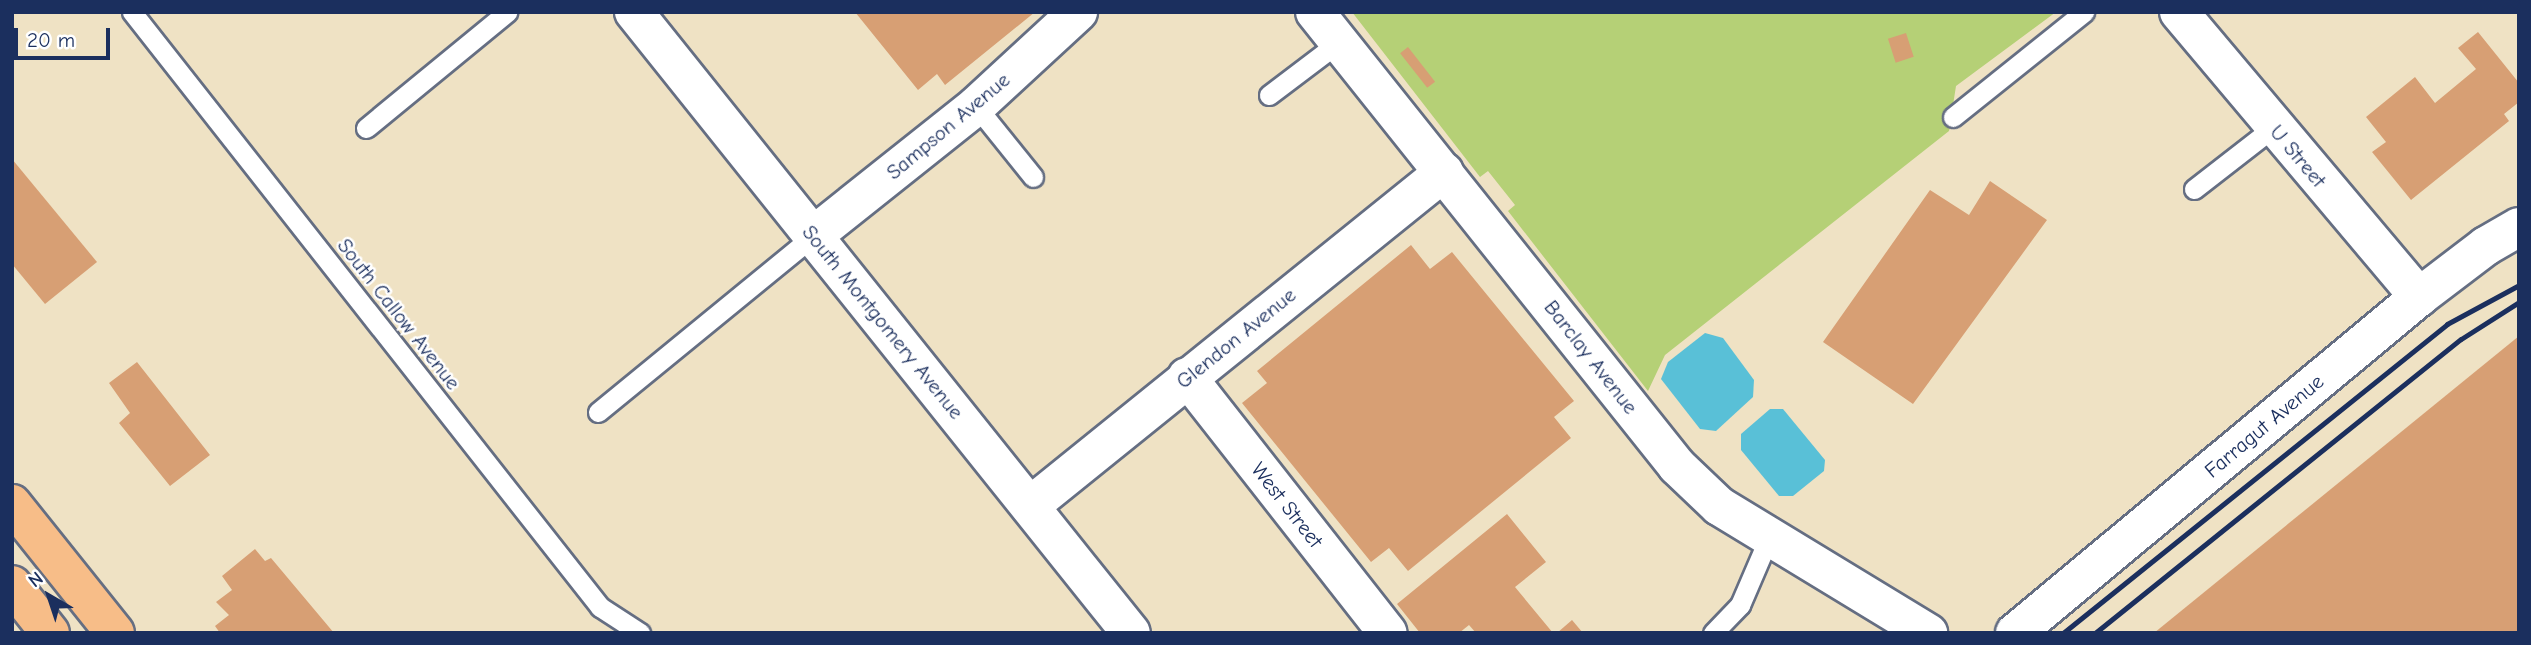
<!DOCTYPE html>
<style>
body{margin:0}
#map{position:relative;width:2531px;height:645px;overflow:hidden;background:#efe2c4;font-family:"Comic Neue",sans-serif}
div>[style]{position:absolute}
.green>*{inset:0;background:#b5d076}
.water>*{inset:0;background:#59c0d7}
.building>*{inset:0;background:#d79f74;transform-origin:0 0}
.roads{filter:drop-shadow(2px 0 #656e82) drop-shadow(-2px 0 #656e82) drop-shadow(0 2px #656e82) drop-shadow(0 -2px #656e82)}
.service>*{height:19px;margin:-9.5px;padding:0 9.5px;transform-origin:9.5px;border-radius:9.5px;background:#fff}
.minor>*{height:38px;margin:-19px;padding:0 19px;transform-origin:19px;border-radius:19px;background:#fff}
.trunk>*{height:38px;margin:-19px;padding:0 19px;transform-origin:19px;border-radius:19px;background:#f7bd88}
.rail>*{height:5px;margin:-2.5px;padding:0 2.5px;transform-origin:2.5px;border-radius:2.5px;background:#1b2f5e}
span{translate:-50% -50%;white-space:nowrap;text-align:center;line-height:1.15;-webkit-text-stroke:5px #fff;paint-order:stroke}
.street-label{font-size:21px;color:#1b2f5e}
.frame{position:absolute;inset:0;border:14px solid #1b2f5e;pointer-events:none}
.north{position:absolute;left:14px;top:561px;width:70px;height:70px;-webkit-text-stroke:5px #fff;paint-order:stroke;rotate:321deg;font-size:19px;font-weight:700;line-height:28px;text-align:center;color:#1b2f5e}
.north::after{content:'';display:block;margin:auto;width:24px;height:32px;background:#1b2f5e;clip-path:polygon(50% 0,100% 100%,50% 72%,0 100%)}
.scale{position:absolute;left:14px;top:28px;width:96px;height:32px;box-sizing:border-box;border:4px solid #1b2f5e;border-top:0;padding-left:9px;font-size:21px;line-height:24px;white-space:nowrap;color:#1b2f5e;-webkit-text-stroke:5px #fff;paint-order:stroke}
</style>
<div id="map">
<div class="green">
<i style="clip-path:polygon(1352px 12px,2056px 12px,1956px 86px,1949px 131px,1665px 355px,1648px 391px,1508px 211px,1515px 205px,1488px 171px,1480px 177px)"></i>
</div>
<div class="water">
<i style="clip-path:polygon(1705px 333px,1723px 338px,1754px 380px,1753px 397px,1716px 431px,1700px 429px,1661px 379px,1668px 362px)"></i>
<i style="clip-path:polygon(1770px 409px,1783px 409px,1825px 460px,1824px 471px,1793px 496px,1779px 496px,1741px 450px,1741px 434px)"></i>
</div>
<div class="building">
<i style="clip-path:polygon(855px 12px,1035px 12px,945px 85px,937px 74px,918px 90px)"></i>
<i style="clip-path:polygon(2478px 32px,2519px 83px,2519px 102px,2504px 114px,2509px 121px,2411px 200px,2372px 152px,2386px 142px,2366px 117px,2415px 77px,2435px 103px,2476px 69px,2458px 48px)"></i>
<i style="left:1906px;top:33px;width:25px;height:19px;rotate:72deg"></i>
<i style="left:1408px;top:47px;width:44px;height:10px;rotate:52deg"></i>
<i style="clip-path:polygon(12px 159px,97px 262px,45px 304px,12px 264px)"></i>
<i style="clip-path:polygon(1990px 181px,2047px 220px,1913px 404px,1823px 342px,1930px 190px,1969px 215px)"></i>
<i style="clip-path:polygon(1411px 245px,1430px 269px,1452px 252px,1574px 401px,1554px 417px,1571px 438px,1408px 571px,1389px 548px,1371px 562px,1242px 403px,1267px 383px,1257px 371px)"></i>
<i style="clip-path:polygon(2519px 336px,2519px 633px,2154px 633px)"></i>
<i style="clip-path:polygon(137px 362px,210px 455px,170px 486px,119px 423px,130px 413px,109px 383px)"></i>
<i style="clip-path:polygon(1507px 514px,1546px 562px,1515px 587px,1553px 633px,1476px 633px,1469px 625px,1459px 633px,1420px 633px,1397px 604px)"></i>
<i style="clip-path:polygon(255px 549px,265px 561px,271px 558px,334px 633px,220px 633px,215px 626px,229px 615px,216px 602px,232px 590px,222px 576px)"></i>
<i style="clip-path:polygon(1572px 620px,1583px 633px,1557px 633px)"></i>
</div>
<div class="roads">
<div class="service">
<i style="left:132px;top:12px;width:757px;rotate:51.81deg"></i>
<i style="left:600px;top:607px;width:48px;rotate:33deg"></i>
<i style="left:1269px;top:95px;width:88px;rotate:-37.1deg"></i>
<i style="left:976px;top:106px;width:91px;rotate:51.2deg"></i>
<i style="left:1953px;top:117px;width:168px;rotate:-38.7deg"></i>
<i style="left:366px;top:128px;width:183px;rotate:-39.4deg"></i>
<i style="left:2194px;top:189px;width:101px;rotate:-37.8deg"></i>
<i style="left:598px;top:412px;width:279px;rotate:-39.3deg"></i>
<i style="left:1713px;top:633px;width:39px;rotate:-46deg"></i>
<i style="left:1740px;top:605px;width:76px;rotate:-66.8deg"></i>
</div>
<div class="minor">
<i style="left:634px;top:12px;width:795px;rotate:51.33deg"></i>
<i style="left:1315px;top:12px;width:581px;rotate:51.43deg"></i>
<i style="left:1677px;top:466px;width:58px;rotate:43.6deg"></i>
<i style="left:1719px;top:506px;width:245px;rotate:31.3deg"></i>
<i style="left:2179px;top:12px;width:373px;rotate:49.9deg"></i>
<i style="left:814px;top:235px;width:207px;rotate:-38.5deg"></i>
<i style="left:976px;top:106px;width:139px;rotate:-42.7deg"></i>
<i style="left:1187px;top:377px;width:325px;rotate:51.9deg"></i>
<i style="left:1030px;top:506px;width:532px;rotate:-38.9deg"></i>
<i style="left:2015px;top:633px;width:525px;rotate:-39.75deg"></i>
<i style="left:2419px;top:297px;width:84px;rotate:-37.3deg"></i>
<i style="left:2486px;top:246px;width:38px;rotate:-30deg"></i>
</div>
<div class="trunk">
<i style="left:12px;top:504px;width:165px;rotate:51.4deg"></i>
<i style="left:12px;top:585px;width:61px;rotate:51.6deg"></i>
</div>
</div>
<div class="rail">
<i style="left:2063px;top:633px;width:493px;rotate:-38.8deg"></i>
<i style="left:2447px;top:324px;width:82px;rotate:-28.4deg"></i>
<i style="left:2095px;top:633px;width:469px;rotate:-38.8deg"></i>
<i style="left:2461px;top:339px;width:69px;rotate:-32.5deg"></i>
</div>
<div class="street-label">
<span style="left:948px;top:126px;rotate:-40deg">Sampson Avenue</span>
<span style="left:2298px;top:156px;rotate:50deg">U Street</span>
<span style="left:399px;top:314px;rotate:52deg">South Callow Avenue</span>
<span style="left:883px;top:322px;rotate:51deg">South Montgomery Avenue</span>
<span style="left:1236px;top:338px;rotate:-39deg">Glendon Avenue</span>
<span style="left:1591px;top:357px;rotate:52deg">Barclay Avenue</span>
<span style="left:2264px;top:426px;rotate:-40deg">Farragut Avenue</span>
<span style="left:1287px;top:505px;rotate:52deg">West Street</span>
</div>
<div class="frame"></div>
<div class="north">N</div>
<div class="scale">20 m</div>
</div>
